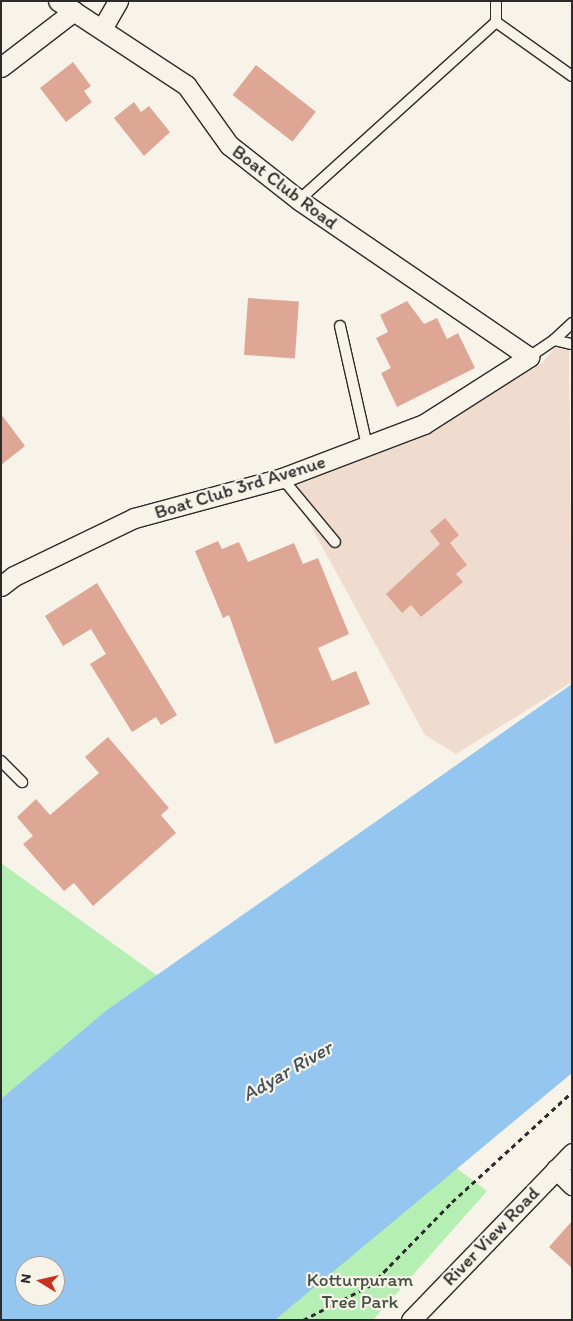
<!DOCTYPE html>
<style>
body{margin:0}
#map{position:relative;width:573px;height:1321px;overflow:hidden;background:#f7f3e8;font-family:Itim,sans-serif}
div>[style]{position:absolute}
.built>*{inset:0;background:#f0dccf}
.green>*{inset:0;background:#b5efb4}
.water>*{inset:0;background:#94c6f0}
.building>*{inset:0;background:#dea795;transform-origin:0 0}
.path>*{height:3px;margin-top:-1.5px;transform-origin:0;background:repeating-linear-gradient(90deg,#2b2b2b 0 5px,transparent 0 9px)}
.roads{filter:drop-shadow(1px 0 #2b2b2b) drop-shadow(-1px 0 #2b2b2b) drop-shadow(0 1px #2b2b2b) drop-shadow(0 -1px #2b2b2b)}
.lane>*{height:10px;margin:-5px;padding:0 5px;transform-origin:5px;border-radius:5px;background:#f7f3e8}
.street>*{height:19px;margin:-9.5px;padding:0 9.5px;transform-origin:9.5px;border-radius:9.5px;background:#f7f3e8}
span{translate:-50% -50%;white-space:nowrap;text-align:center;line-height:1.15;-webkit-text-stroke:4.5px #f7f3e8;paint-order:stroke}
.street-label{font-size:19px;color:#2b2b2b}
.park-label{font-size:19px;color:#475246}
.water-label{font-size:20px;color:#45525c;font-style:italic}
.frame{position:absolute;inset:0;border:2px solid #2b2b2b;pointer-events:none}
.north{position:absolute;left:15px;top:1256px;width:50px;height:50px;box-sizing:border-box;background:#f7f3e8;border:1px solid #a5a39c;border-radius:50%;rotate:279deg;font-size:14px;font-weight:700;line-height:20px;text-align:center;color:#2b2b2b}
.north::after{content:'';display:block;margin:auto;width:18px;height:22px;background:#c8321e;clip-path:polygon(50% 0,100% 100%,50% 72%,0 100%)}
</style>
<div id="map">
<div class="built">
<i style="clip-path:polygon(569px 329px,572px 682px,456px 754px,425px 735px,289px 486px,426px 434px,542px 363px)"></i>
</div>
<div class="green">
<i style="clip-path:polygon(1px 863px,165px 981px,1px 1119px)"></i>
<i style="clip-path:polygon(455px 1167px,487px 1191px,373px 1320px,275px 1320px)"></i>
</div>
<div class="water">
<i style="clip-path:polygon(evenodd,572px 684px,572px 1073px,275px 1320px,1px 1320px,1px 1099px,107px 1010px,572px 684px,25px 1266px,55px 1266px,55px 1296px,25px 1296px,25px 1266px)"></i>
</div>
<div class="building">
<i style="clip-path:polygon(73px 62px,91px 86px,84px 91px,92px 102px,66px 122px,40px 88px)"></i>
<i style="left:256px;top:65px;width:76px;height:38px;rotate:38deg"></i>
<i style="clip-path:polygon(134px 102px,141px 112px,149px 106px,170px 132px,144px 156px,114px 118px)"></i>
<i style="left:248px;top:298px;width:51px;height:57px;rotate:4deg"></i>
<i style="clip-path:polygon(407px 301px,424px 324px,437px 318px,447px 339px,458px 333px,475px 368px,397px 407px,381px 373px,391px 368px,376px 338px,388px 332px,380px 315px)"></i>
<i style="clip-path:polygon(1px 414px,25px 446px,1px 465px)"></i>
<i style="clip-path:polygon(445px 518px,459px 535px,450px 543px,467px 565px,456px 574px,463px 582px,421px 617px,411px 605px,402px 613px,386px 594px,440px 544px,430px 531px)"></i>
<i style="clip-path:polygon(218px 541px,222px 549px,239px 542px,248px 562px,294px 543px,303px 564px,318px 558px,349px 634px,318px 648px,332px 681px,356px 671px,370px 704px,275px 744px,229px 615px,223px 618px,195px 551px)"></i>
<i style="clip-path:polygon(97px 583px,177px 715px,161px 725px,156px 717px,132px 732px,90px 664px,106px 654px,91px 629px,63px 646px,45px 616px)"></i>
<i style="clip-path:polygon(108px 737px,169px 808px,161px 815px,176px 833px,93px 906px,74px 883px,64px 891px,23px 844px,33px 836px,17px 817px,36px 799px,50px 815px,99px 773px,85px 757px)"></i>
<i style="clip-path:polygon(572px 1221px,572px 1268px,549px 1247px)"></i>
</div>
<div class="path">
<i style="left:303px;top:1320px;width:76px;rotate:-27.2deg"></i>
<i style="left:371px;top:1285px;width:116px;rotate:-45.7deg"></i>
<i style="left:452px;top:1202px;width:163px;rotate:-42.5deg"></i>
</div>
<div class="roads">
<div class="lane">
<i style="left:496px;top:22px;width:93px;rotate:35.4deg"></i>
<i style="left:299px;top:200px;width:266px;rotate:-42.1deg"></i>
<i style="left:496px;top:22px;width:21px;rotate:-90deg"></i>
<i style="left:340px;top:326px;width:123px;rotate:77.3deg"></i>
<i style="left:554px;top:340px;width:25px;rotate:-43deg"></i>
<i style="left:529px;top:357px;width:30px;rotate:-34deg"></i>
<i style="left:554px;top:340px;width:18px;rotate:13deg"></i>
<i style="left:282px;top:478px;width:83px;rotate:50.4deg"></i>
<i style="left:1px;top:761px;width:30px;rotate:45deg"></i>
</div>
<div class="street">
<i style="left:103px;top:27px;width:30px;rotate:-60deg"></i>
<i style="left:1px;top:67px;width:92px;rotate:-37.5deg"></i>
<i style="left:1px;top:586px;width:16px;rotate:-38deg"></i>
<i style="left:14px;top:576px;width:133px;rotate:-25.8deg"></i>
<i style="left:134px;top:518px;width:153px;rotate:-15.1deg"></i>
<i style="left:282px;top:478px;width:152px;rotate:-20.8deg"></i>
<i style="left:424px;top:424px;width:125px;rotate:-32.5deg"></i>
<i style="left:529px;top:357px;width:278px;rotate:-145.7deg"></i>
<i style="left:299px;top:200px;width:89px;rotate:-141.8deg"></i>
<i style="left:229px;top:145px;width:74px;rotate:-125.6deg"></i>
<i style="left:186px;top:85px;width:153px;rotate:-146.7deg"></i>
<i style="left:556px;top:1169px;width:23px;rotate:45deg"></i>
<i style="left:411px;top:1320px;width:232px;rotate:-46deg"></i>
</div>
</div>
<div class="street-label">
<span style="left:285px;top:187px;rotate:37deg">Boat Club Road</span>
<span style="left:240px;top:487px;rotate:-17deg">Boat Club 3rd Avenue</span>
<span style="left:491px;top:1236px;rotate:-46deg">River View Road</span>
</div>
<div class="park-label">
<span style="left:360px;top:1291px">Kotturpuram<br>Tree Park</span>
</div>
<div class="water-label">
<span style="left:287px;top:1071px;rotate:-30deg">Adyar River</span>
</div>
<div class="frame"></div>
<div class="north">N</div>
</div>
